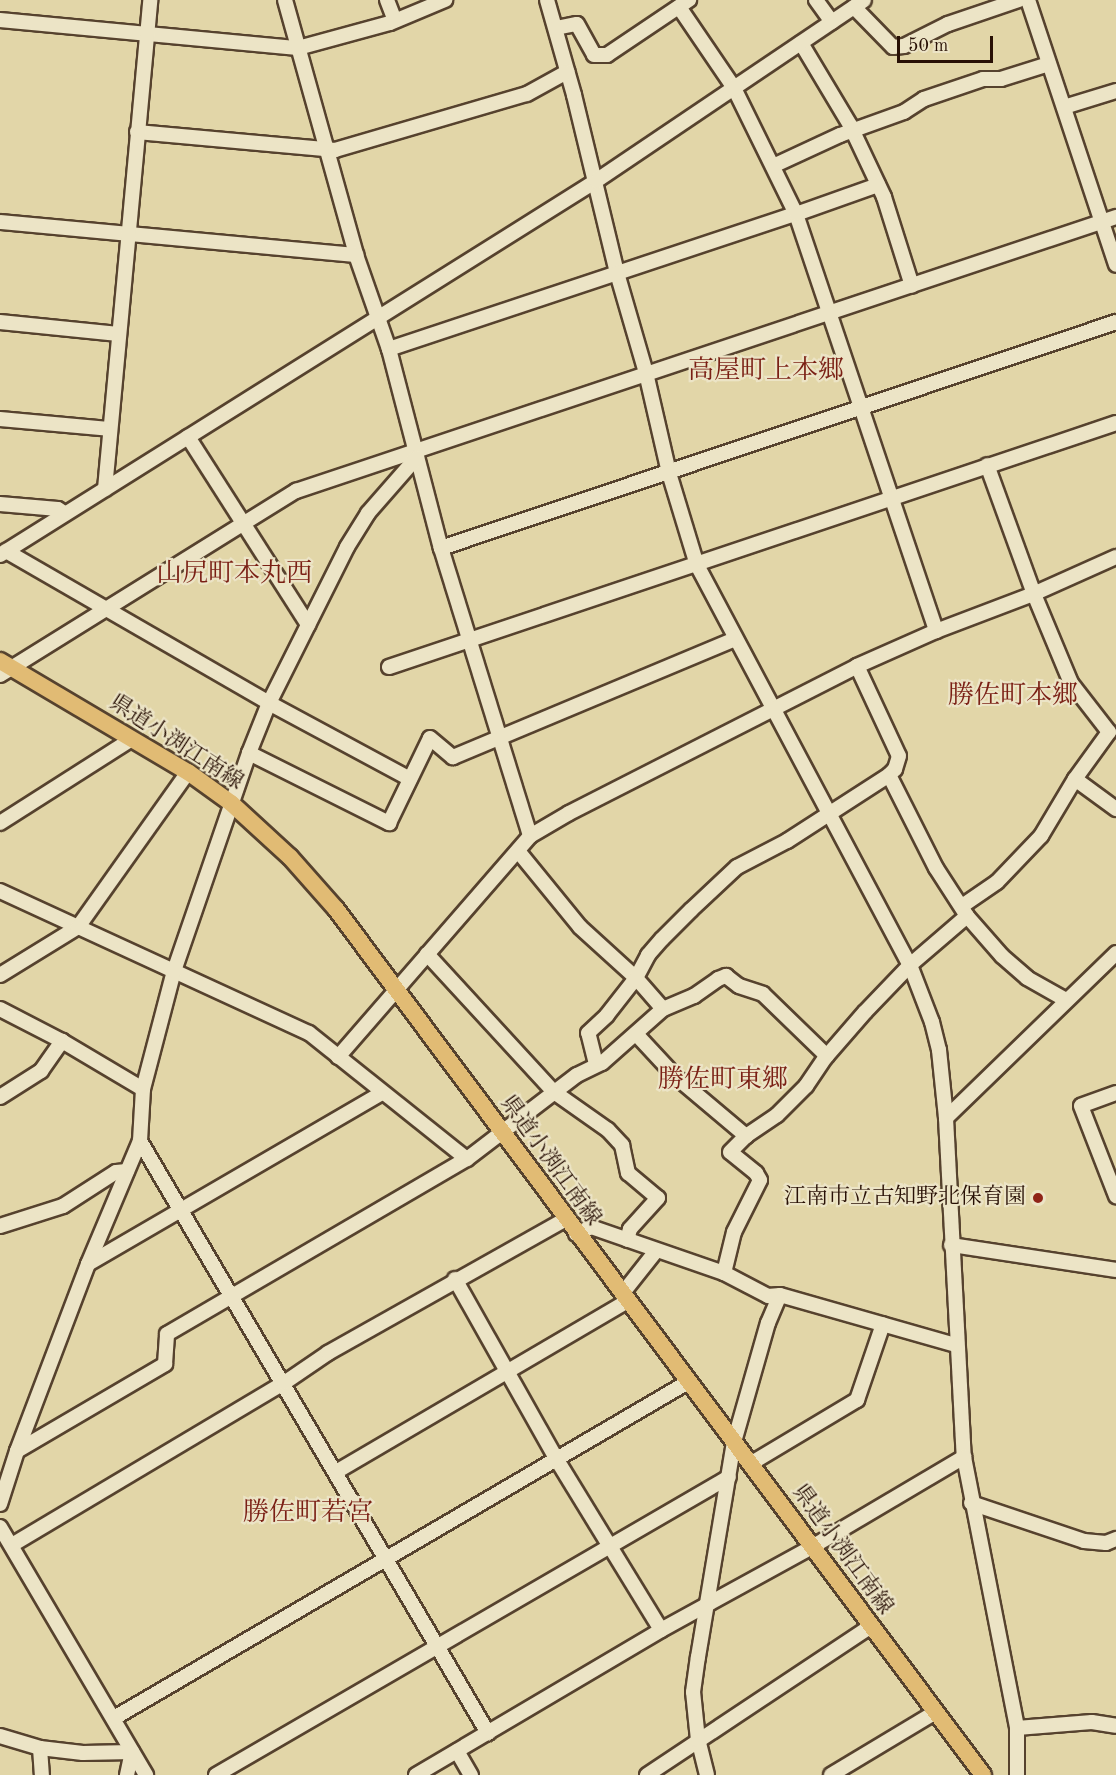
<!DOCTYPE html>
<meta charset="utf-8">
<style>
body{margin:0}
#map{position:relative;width:1116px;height:1775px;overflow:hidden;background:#e2d6a8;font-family:"Old Standard TT","Noto Serif JP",serif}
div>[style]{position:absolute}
.roads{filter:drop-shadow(2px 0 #56422e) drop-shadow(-2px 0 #56422e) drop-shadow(0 2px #56422e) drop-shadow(0 -2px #56422e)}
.minor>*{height:14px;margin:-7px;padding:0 7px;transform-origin:7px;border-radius:7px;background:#ece4c6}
.major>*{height:16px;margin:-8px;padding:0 8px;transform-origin:8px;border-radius:8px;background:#e1bb74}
.dots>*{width:16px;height:16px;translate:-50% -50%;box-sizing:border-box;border:3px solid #ece4c6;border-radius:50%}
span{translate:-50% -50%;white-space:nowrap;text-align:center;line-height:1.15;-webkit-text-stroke:4.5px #ece4c6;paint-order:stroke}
.street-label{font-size:22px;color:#281005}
.poi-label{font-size:22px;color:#281005}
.right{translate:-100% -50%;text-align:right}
.quarter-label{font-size:26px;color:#7a1f14}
.scale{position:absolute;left:897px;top:36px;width:96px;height:27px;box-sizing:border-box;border:3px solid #281005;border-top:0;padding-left:8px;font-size:18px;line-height:21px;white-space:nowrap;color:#281005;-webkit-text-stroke:4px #ece4c6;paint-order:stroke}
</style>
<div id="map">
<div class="roads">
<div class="minor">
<i style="left:285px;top:0;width:265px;rotate:74.4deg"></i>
<i style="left:356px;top:255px;width:100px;rotate:70.7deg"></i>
<i style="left:389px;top:349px;width:206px;rotate:75.4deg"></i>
<i style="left:441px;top:548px;width:301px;rotate:72.8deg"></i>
<i style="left:387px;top:0;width:22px;rotate:69deg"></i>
<i style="left:547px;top:0;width:99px;rotate:74.1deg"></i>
<i style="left:574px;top:95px;width:183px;rotate:76.4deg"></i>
<i style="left:617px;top:273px;width:104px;rotate:73.8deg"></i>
<i style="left:646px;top:373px;width:103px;rotate:77deg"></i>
<i style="left:669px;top:473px;width:96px;rotate:73.1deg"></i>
<i style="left:697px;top:565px;width:453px;rotate:62deg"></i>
<i style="left:910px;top:965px;width:61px;rotate:68.9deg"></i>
<i style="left:932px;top:1022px;width:29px;rotate:76deg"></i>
<i style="left:939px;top:1050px;width:68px;rotate:84.1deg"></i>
<i style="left:946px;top:1118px;width:339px;rotate:87deg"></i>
<i style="left:964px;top:1457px;width:276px;rotate:78.9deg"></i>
<i style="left:1017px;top:1728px;width:47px;rotate:90deg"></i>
<i style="left:816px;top:0;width:27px;rotate:54deg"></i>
<i style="left:1028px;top:0;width:279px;rotate:71.6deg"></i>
<i style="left:679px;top:7px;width:98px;rotate:55.8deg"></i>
<i style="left:734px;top:88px;width:140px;rotate:63.8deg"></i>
<i style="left:796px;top:214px;width:440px;rotate:71.4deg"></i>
<i style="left:854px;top:7px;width:56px;rotate:45.7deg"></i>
<i style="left:893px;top:47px;width:11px;rotate:-5deg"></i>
<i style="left:904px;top:46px;width:49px;rotate:-26.6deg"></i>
<i style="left:948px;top:24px;width:75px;rotate:-18.7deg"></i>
<i style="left:0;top:20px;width:299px;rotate:5.4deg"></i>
<i style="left:298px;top:48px;width:95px;rotate:-15.2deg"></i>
<i style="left:390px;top:23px;width:60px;rotate:-22.7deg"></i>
<i style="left:556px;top:28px;width:21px;rotate:-11deg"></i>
<i style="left:577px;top:24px;width:35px;rotate:61deg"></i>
<i style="left:594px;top:55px;width:13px"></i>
<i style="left:607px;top:55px;width:99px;rotate:-33.9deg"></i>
<i style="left:801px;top:43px;width:96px;rotate:59.1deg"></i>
<i style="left:850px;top:125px;width:80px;rotate:64.7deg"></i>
<i style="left:884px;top:197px;width:93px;rotate:72.5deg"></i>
<i style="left:1064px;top:107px;width:54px;rotate:-17.1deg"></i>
<i style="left:137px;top:132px;width:199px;rotate:5.2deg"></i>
<i style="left:335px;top:150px;width:200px;rotate:-16.3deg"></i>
<i style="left:527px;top:94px;width:46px;rotate:-28.8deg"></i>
<i style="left:773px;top:166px;width:74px;rotate:-24.8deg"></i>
<i style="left:840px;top:135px;width:68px;rotate:-19.8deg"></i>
<i style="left:904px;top:112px;width:24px;rotate:-33deg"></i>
<i style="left:924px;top:99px;width:62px;rotate:-18.7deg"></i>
<i style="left:983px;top:79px;width:18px"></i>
<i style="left:1001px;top:79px;width:50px;rotate:-17.4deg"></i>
<i style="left:0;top:222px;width:358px;rotate:5.3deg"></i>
<i style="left:0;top:322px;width:119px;rotate:5.8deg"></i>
<i style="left:389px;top:349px;width:429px;rotate:-18.4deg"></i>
<i style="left:796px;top:214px;width:87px;rotate:-19.5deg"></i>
<i style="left:0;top:419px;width:109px;rotate:5.2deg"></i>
<i style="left:188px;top:437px;width:223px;rotate:57.4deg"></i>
<i style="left:105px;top:489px;width:491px;rotate:-84.7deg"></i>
<i style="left:0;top:504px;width:58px;rotate:4.9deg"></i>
<i style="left:58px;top:509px;width:7px;rotate:34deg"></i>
<i style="left:441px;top:548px;width:712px;rotate:-18.51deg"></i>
<i style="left:6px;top:551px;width:304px;rotate:30deg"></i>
<i style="left:269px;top:703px;width:160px;rotate:28.3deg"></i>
<i style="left:0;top:555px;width:704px;rotate:-32.11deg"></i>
<i style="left:596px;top:181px;width:323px;rotate:-34deg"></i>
<i style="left:857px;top:666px;width:99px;rotate:65deg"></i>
<i style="left:899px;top:756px;width:14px;rotate:107deg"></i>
<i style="left:895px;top:769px;width:8px;rotate:135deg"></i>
<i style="left:889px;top:775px;width:104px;rotate:63.2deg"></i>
<i style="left:936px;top:868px;width:57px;rotate:57.1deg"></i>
<i style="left:967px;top:916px;width:53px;rotate:48.8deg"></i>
<i style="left:1002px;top:956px;width:33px;rotate:41deg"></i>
<i style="left:1027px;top:978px;width:45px;rotate:29.4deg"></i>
<i style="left:389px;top:667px;width:767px;rotate:-18.55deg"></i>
<i style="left:0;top:675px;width:349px;rotate:-31.9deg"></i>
<i style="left:296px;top:491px;width:865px;rotate:-18.48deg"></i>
<i style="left:249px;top:753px;width:157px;rotate:26.6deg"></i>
<i style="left:389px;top:823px;width:94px;rotate:-64.2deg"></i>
<i style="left:430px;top:738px;width:30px;rotate:40deg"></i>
<i style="left:453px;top:757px;width:306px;rotate:-22.7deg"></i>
<i style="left:1075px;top:779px;width:51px;rotate:36.2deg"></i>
<i style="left:0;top:823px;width:156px;rotate:-32.5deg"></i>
<i style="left:518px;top:851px;width:98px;rotate:50.8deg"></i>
<i style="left:580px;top:927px;width:76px;rotate:42.3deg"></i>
<i style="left:636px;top:978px;width:41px;rotate:48.9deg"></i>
<i style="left:0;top:891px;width:340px;rotate:24.7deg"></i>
<i style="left:309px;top:1033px;width:202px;rotate:38.6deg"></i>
<i style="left:962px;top:906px;width:42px;rotate:-34.4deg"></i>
<i style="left:997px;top:882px;width:64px;rotate:-46.3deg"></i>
<i style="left:1041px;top:836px;width:66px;rotate:-59.2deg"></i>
<i style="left:1075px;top:779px;width:58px;rotate:-54.1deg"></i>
<i style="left:1109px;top:732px;width:62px;rotate:-127.8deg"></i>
<i style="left:1071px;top:683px;width:96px;rotate:-112.6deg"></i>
<i style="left:1034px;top:594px;width:137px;rotate:-110deg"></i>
<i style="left:427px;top:954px;width:188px;rotate:47.4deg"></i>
<i style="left:554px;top:1092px;width:66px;rotate:35.1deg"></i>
<i style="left:608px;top:1130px;width:21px;rotate:47deg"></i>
<i style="left:622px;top:1145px;width:29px;rotate:78deg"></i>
<i style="left:628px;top:1173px;width:39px;rotate:40deg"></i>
<i style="left:658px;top:1198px;width:42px;rotate:132.1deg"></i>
<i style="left:630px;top:1229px;width:11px;rotate:105deg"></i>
<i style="left:0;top:975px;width:92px;rotate:-31.6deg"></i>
<i style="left:78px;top:927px;width:190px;rotate:-54.6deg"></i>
<i style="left:0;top:1009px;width:70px;rotate:27.3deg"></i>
<i style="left:62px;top:1041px;width:94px;rotate:30.7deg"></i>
<i style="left:637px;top:1035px;width:57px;rotate:47.1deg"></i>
<i style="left:676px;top:1077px;width:92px;rotate:40.1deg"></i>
<i style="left:338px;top:1057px;width:293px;rotate:-49deg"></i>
<i style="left:530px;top:836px;width:45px;rotate:-30.5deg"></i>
<i style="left:569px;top:813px;width:323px;rotate:-27deg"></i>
<i style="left:857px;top:666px;width:86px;rotate:-23.9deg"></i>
<i style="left:936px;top:631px;width:102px;rotate:-20.8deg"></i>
<i style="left:1031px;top:595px;width:93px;rotate:-24.1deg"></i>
<i style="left:596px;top:1064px;width:32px;rotate:-104deg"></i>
<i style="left:588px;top:1033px;width:26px;rotate:-43deg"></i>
<i style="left:607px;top:1015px;width:47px;rotate:-51.9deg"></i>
<i style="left:636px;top:978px;width:26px;rotate:-62deg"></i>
<i style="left:648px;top:955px;width:21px;rotate:-49deg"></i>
<i style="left:662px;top:939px;width:41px;rotate:-45deg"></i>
<i style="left:691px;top:910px;width:63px;rotate:-43.1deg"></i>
<i style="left:737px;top:867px;width:56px;rotate:-27.5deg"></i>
<i style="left:787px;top:841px;width:121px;rotate:-32.9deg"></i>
<i style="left:1116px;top:1093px;width:37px;rotate:160deg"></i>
<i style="left:1081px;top:1106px;width:97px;rotate:68.7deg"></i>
<i style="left:0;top:1097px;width:49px;rotate:-32.4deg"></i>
<i style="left:41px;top:1071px;width:37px;rotate:-55deg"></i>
<i style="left:946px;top:1118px;width:237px;rotate:-44.1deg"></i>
<i style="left:140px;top:1141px;width:687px;rotate:59.55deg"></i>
<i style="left:0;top:1226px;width:66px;rotate:-17.6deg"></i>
<i style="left:63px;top:1206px;width:63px;rotate:-32.7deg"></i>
<i style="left:116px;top:1172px;width:11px;rotate:-5deg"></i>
<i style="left:576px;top:1234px;width:17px;rotate:-25deg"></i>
<i style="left:591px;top:1227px;width:141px;rotate:19.1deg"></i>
<i style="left:724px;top:1273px;width:50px;rotate:27.6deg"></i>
<i style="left:768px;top:1296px;width:12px;rotate:-5deg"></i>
<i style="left:780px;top:1295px;width:183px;rotate:15.9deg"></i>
<i style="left:951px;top:1245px;width:167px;rotate:8.6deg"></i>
<i style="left:88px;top:1264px;width:340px;rotate:-30.2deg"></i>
<i style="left:724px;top:1273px;width:42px;rotate:-76.3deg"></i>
<i style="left:734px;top:1232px;width:58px;rotate:-63.4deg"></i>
<i style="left:760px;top:1180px;width:8px;rotate:-120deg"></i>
<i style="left:756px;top:1173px;width:33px;rotate:-141deg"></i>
<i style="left:730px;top:1152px;width:23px;rotate:-45deg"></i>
<i style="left:746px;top:1136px;width:37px;rotate:-34deg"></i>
<i style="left:777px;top:1115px;width:41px;rotate:-45deg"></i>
<i style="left:806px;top:1086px;width:34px;rotate:-56deg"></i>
<i style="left:825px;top:1058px;width:61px;rotate:-49deg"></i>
<i style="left:865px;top:1012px;width:65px;rotate:-46.2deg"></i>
<i style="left:910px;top:965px;width:75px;rotate:-40.7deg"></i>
<i style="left:455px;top:1279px;width:208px;rotate:60.6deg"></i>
<i style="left:557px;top:1460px;width:199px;rotate:58.5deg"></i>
<i style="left:622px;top:1294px;width:55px;rotate:-51.7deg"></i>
<i style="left:17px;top:1451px;width:172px;rotate:-30.4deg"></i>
<i style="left:165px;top:1364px;width:30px;rotate:-86deg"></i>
<i style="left:167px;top:1334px;width:347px;rotate:-30.3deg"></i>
<i style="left:467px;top:1159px;width:138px;rotate:-37.4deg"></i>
<i style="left:577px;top:1075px;width:28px;rotate:-26deg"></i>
<i style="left:602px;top:1063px;width:81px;rotate:-41.5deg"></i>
<i style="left:663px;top:1009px;width:34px;rotate:-23deg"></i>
<i style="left:694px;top:996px;width:29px;rotate:-35deg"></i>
<i style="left:718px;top:979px;width:9px;rotate:-21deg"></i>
<i style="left:726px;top:976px;width:16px;rotate:38deg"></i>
<i style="left:739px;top:986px;width:25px;rotate:18deg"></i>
<i style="left:763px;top:994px;width:89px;rotate:44.1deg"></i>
<i style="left:750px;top:1464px;width:125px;rotate:-30.9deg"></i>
<i style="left:857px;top:1400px;width:80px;rotate:-71.1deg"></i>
<i style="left:336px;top:1472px;width:338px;rotate:-30.4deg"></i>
<i style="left:971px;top:1503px;width:119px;rotate:18.6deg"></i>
<i style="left:1084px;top:1541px;width:22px;rotate:5deg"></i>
<i style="left:1106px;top:1543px;width:11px;rotate:-22deg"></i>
<i style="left:0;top:1504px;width:56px;rotate:-72.2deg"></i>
<i style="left:17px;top:1451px;width:200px;rotate:-69.2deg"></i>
<i style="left:88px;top:1264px;width:134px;rotate:-67.1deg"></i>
<i style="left:140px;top:1141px;width:52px;rotate:-86.7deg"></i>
<i style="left:143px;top:1089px;width:122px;rotate:-75.3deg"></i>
<i style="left:174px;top:971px;width:231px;rotate:-71deg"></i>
<i style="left:249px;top:753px;width:54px;rotate:-68.2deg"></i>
<i style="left:269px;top:703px;width:174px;rotate:-63.4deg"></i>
<i style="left:347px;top:547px;width:40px;rotate:-58deg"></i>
<i style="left:368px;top:513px;width:74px;rotate:-48.8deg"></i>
<i style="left:0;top:1527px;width:288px;rotate:59.5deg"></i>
<i style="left:12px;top:1545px;width:317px;rotate:-30.8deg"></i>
<i style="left:284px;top:1383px;width:53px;rotate:-34.3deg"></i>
<i style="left:328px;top:1353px;width:273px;rotate:-29.4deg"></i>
<i style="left:114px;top:1718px;width:665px;rotate:-30.34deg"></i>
<i style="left:1017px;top:1728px;width:75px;rotate:-4.6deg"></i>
<i style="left:1092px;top:1722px;width:24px;rotate:9deg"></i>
<i style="left:0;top:1736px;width:42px;rotate:16.7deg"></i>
<i style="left:40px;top:1748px;width:43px;rotate:6.6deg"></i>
<i style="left:83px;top:1753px;width:49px;rotate:-1.2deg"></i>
<i style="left:40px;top:1748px;width:27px;rotate:86deg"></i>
<i style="left:457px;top:1751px;width:28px;rotate:60deg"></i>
<i style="left:127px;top:1775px;width:24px;rotate:-78deg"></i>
<i style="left:216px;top:1775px;width:593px;rotate:-30.15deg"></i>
<i style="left:416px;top:1775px;width:285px;rotate:-30.6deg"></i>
<i style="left:661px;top:1630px;width:172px;rotate:-28.8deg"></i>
<i style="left:812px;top:1547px;width:177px;rotate:-30.6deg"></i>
<i style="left:647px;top:1775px;width:268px;rotate:-33.6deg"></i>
<i style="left:707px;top:1775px;width:36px;rotate:-104deg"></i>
<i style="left:698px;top:1740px;width:48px;rotate:-95.9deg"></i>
<i style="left:693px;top:1692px;width:35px;rotate:-82deg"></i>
<i style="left:698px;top:1657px;width:218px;rotate:-80.5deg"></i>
<i style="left:734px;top:1442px;width:124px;rotate:-74.1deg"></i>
<i style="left:768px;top:1323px;width:30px;rotate:-67deg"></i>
<i style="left:831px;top:1775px;width:120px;rotate:-31deg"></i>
</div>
<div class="major">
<i style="left:0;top:661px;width:218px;rotate:30.6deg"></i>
<i style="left:188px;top:772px;width:53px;rotate:35.8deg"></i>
<i style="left:231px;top:803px;width:80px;rotate:42.5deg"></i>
<i style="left:290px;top:857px;width:69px;rotate:48.5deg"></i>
<i style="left:336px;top:909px;width:1081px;rotate:53.24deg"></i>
</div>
</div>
<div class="dots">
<i style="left:1038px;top:1198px;background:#8f2418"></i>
</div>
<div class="street-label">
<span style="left:176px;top:743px;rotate:33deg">県道小渕江南線</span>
<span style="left:550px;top:1161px;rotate:54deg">県道小渕江南線</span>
<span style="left:842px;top:1550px;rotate:54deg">県道小渕江南線</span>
</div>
<div class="poi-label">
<span class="right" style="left:1026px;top:1198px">江南市立古知野北保育園</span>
</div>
<div class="quarter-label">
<span style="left:766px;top:372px">高屋町上本郷</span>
<span style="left:234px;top:575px">山尻町本丸西</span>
<span style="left:1013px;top:697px">勝佐町本郷</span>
<span style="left:723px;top:1081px">勝佐町東郷</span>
<span style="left:308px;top:1514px">勝佐町若宮</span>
</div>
<div class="scale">50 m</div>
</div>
